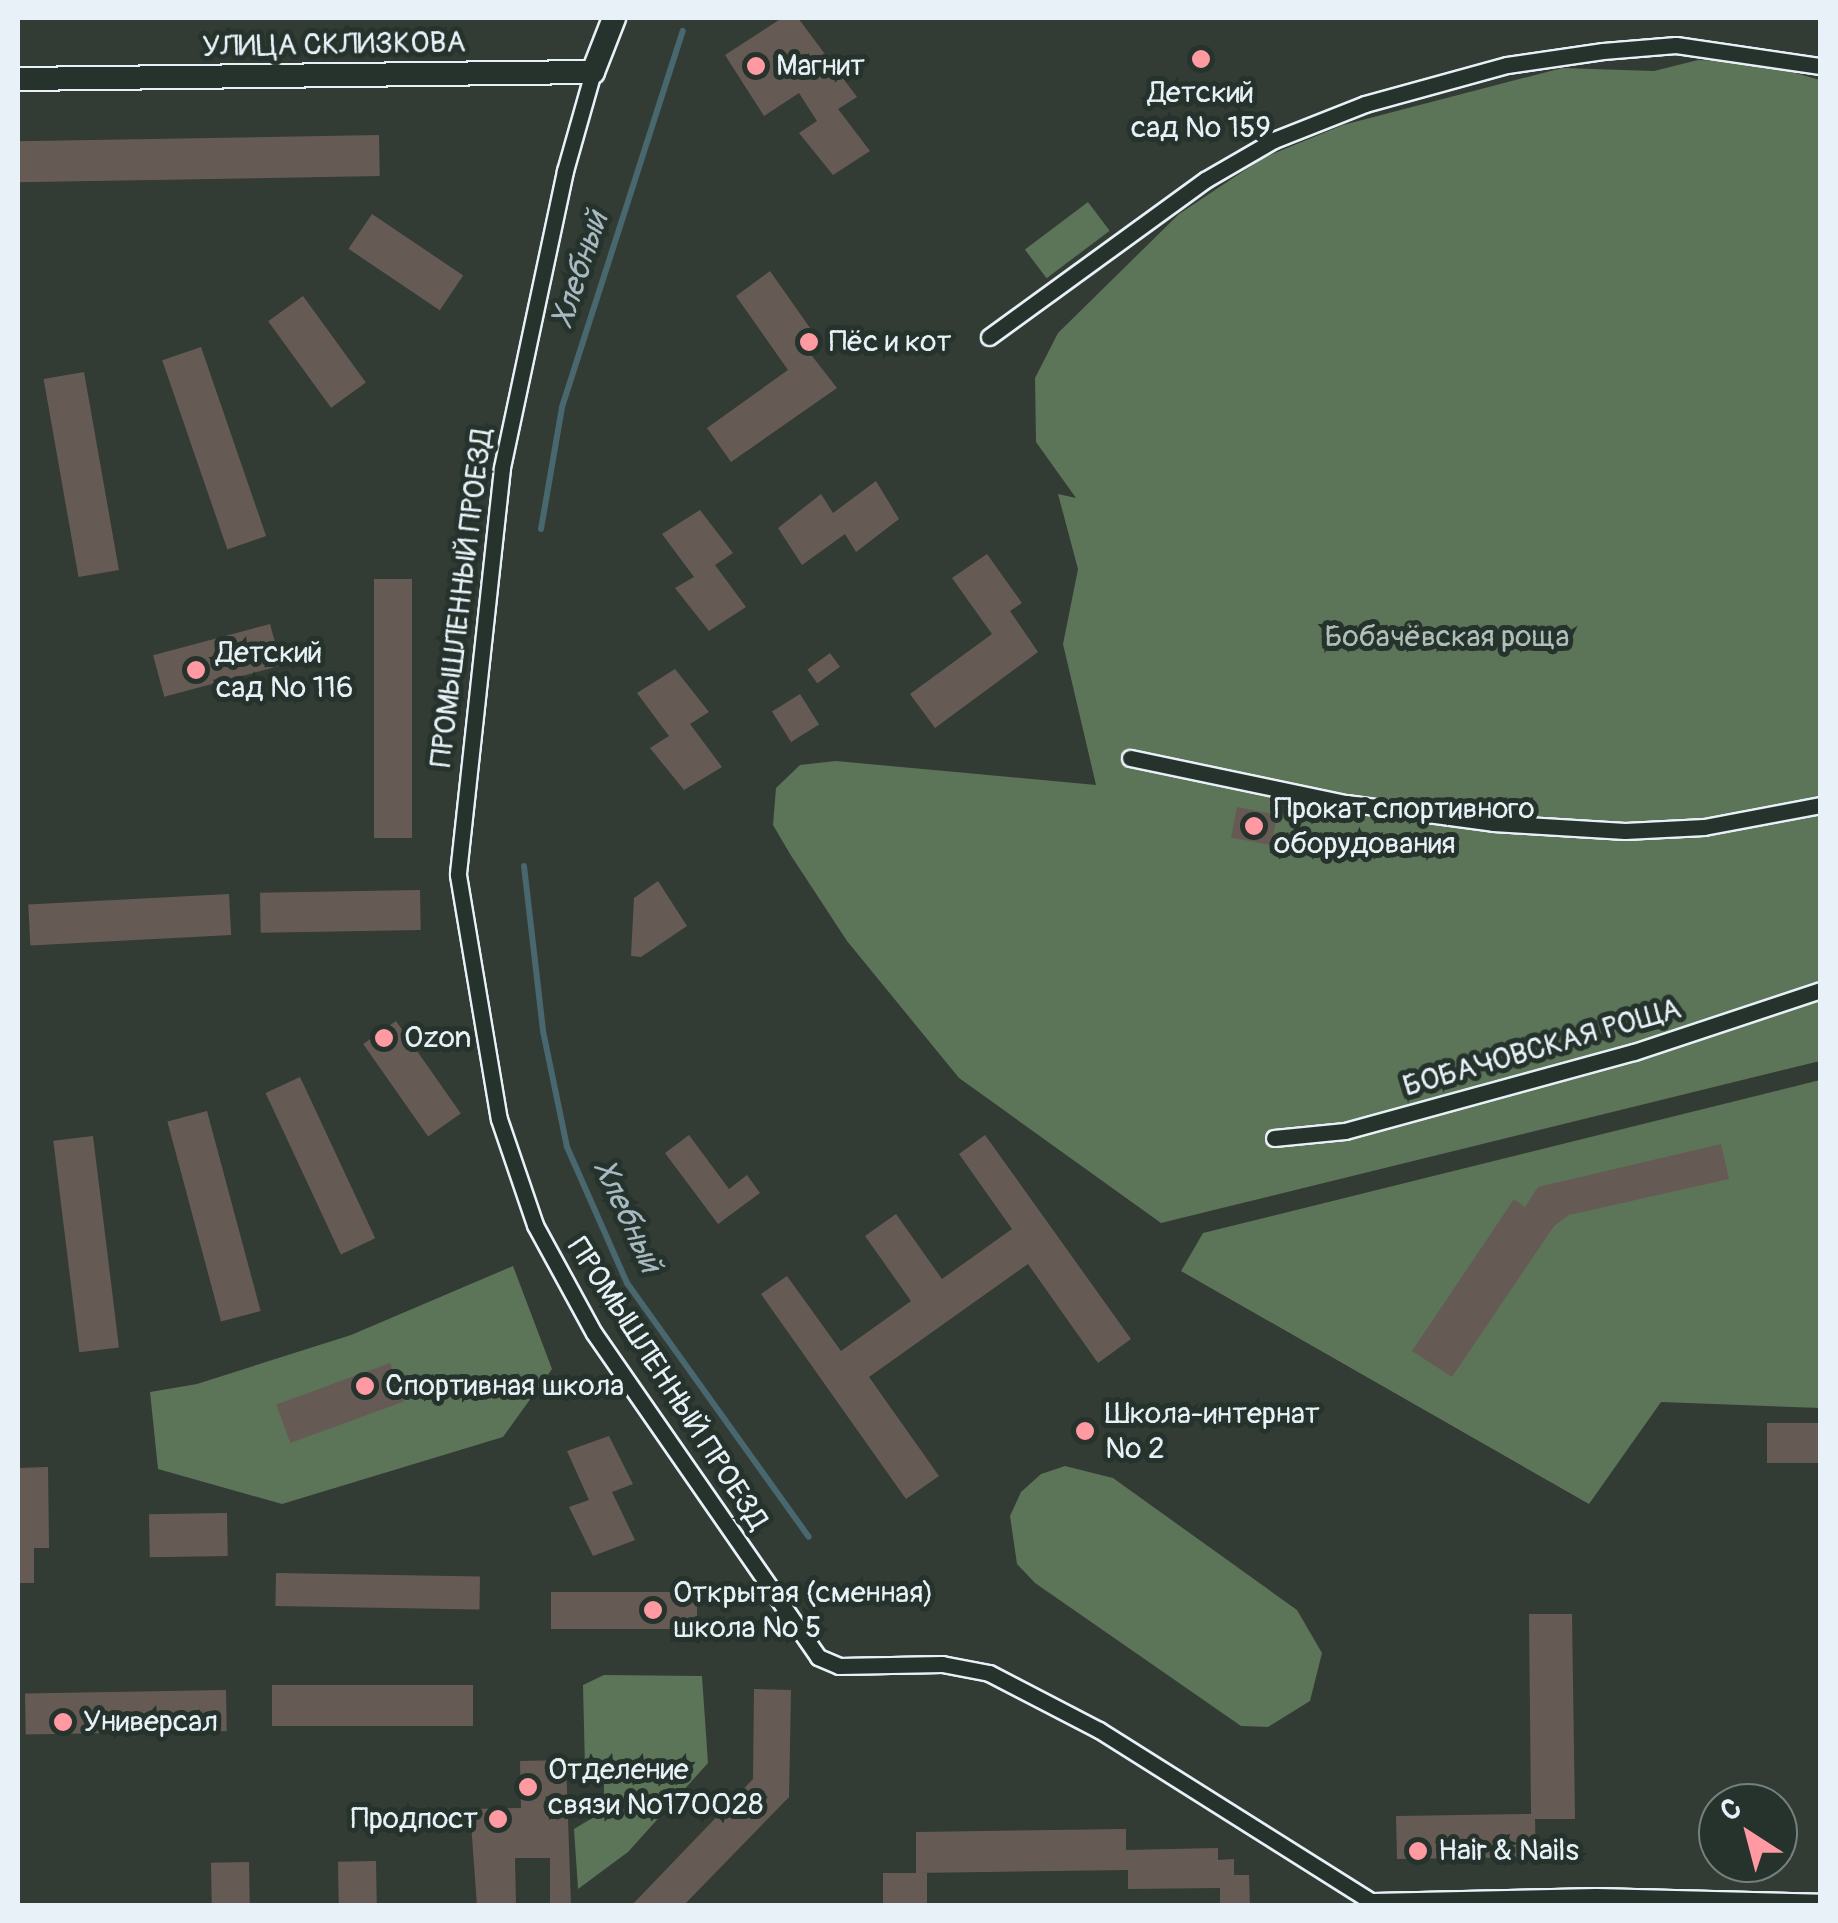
<!DOCTYPE html>
<meta charset="utf-8">
<style>
body{margin:0}
#map{position:relative;width:1838px;height:1923px;overflow:hidden;background:#333b35;font-family:Pangolin,sans-serif}
div>[style]{position:absolute}
.green>*{inset:0;background:#5c7458;transform-origin:0 0}
.stream>*{height:6px;margin:-3px;padding:0 3px;transform-origin:3px;border-radius:3px;background:#49676f}
.building>*{inset:0;background:#665b54;transform-origin:0 0}
.roads{filter:drop-shadow(2px 0 #e8f1f8) drop-shadow(-2px 0 #e8f1f8) drop-shadow(0 2px #e8f1f8) drop-shadow(0 -2px #e8f1f8)}
.street>*{height:15px;margin:-7.5px;padding:0 7.5px;transform-origin:7.5px;border-radius:7.5px;background:#26332d}
.secondary>*{height:22px;margin:-11px;padding:0 11px;transform-origin:11px;border-radius:11px;background:#26332d}
.dots>*{width:28px;height:28px;translate:-50% -50%;box-sizing:border-box;border:5px solid #26332d;border-radius:50%}
span{translate:-50% -50%;white-space:nowrap;text-align:center;line-height:1.15;-webkit-text-stroke:10px #26332d;paint-order:stroke}
.street-label{font-size:30px;color:#e8f1f8}
.poi-label{font-size:30px;color:#e8f1f8}
.left{translate:0 -50%;text-align:left}
.right{translate:-100% -50%;text-align:right}
.park-label{font-size:30px;color:#b0bfb8}
.water-label{font-size:32px;color:#a8bac1;font-style:italic}
.frame{position:absolute;inset:0;border:20px solid #e8f1f8;pointer-events:none}
.north{position:absolute;left:1698px;top:1783px;width:100px;height:100px;box-sizing:border-box;background:#26332d;border:2px solid #747f7e;border-radius:50%;rotate:324deg;font-size:28px;font-weight:700;line-height:40px;text-align:center;color:#e8f1f8}
.north::after{content:'';display:block;margin:auto;width:35px;height:45px;background:#ff9aa2;clip-path:polygon(50% 0,100% 100%,50% 72%,0 100%)}
</style>
<div id="map">
<div class="green">
<i style="clip-path:polygon(1698px 60px,1757px 62px,1820px 80px,1820px 1061px,1161px 1223px,959px 1078px,847px 941px,790px 854px,773px 825px,776px 788px,800px 765px,836px 761px,1096px 785px,1063px 644px,1078px 569px,1058px 494px,1076px 498px,1036px 442px,1035px 378px,1058px 333px,1179px 214px,1263px 158px,1343px 125px,1562px 68px,1654px 71px)"></i>
<i style="left:1088px;top:202px;width:36px;height:79px;rotate:53deg"></i>
<i style="clip-path:polygon(1820px 1080px,1820px 1408px,1661px 1402px,1589px 1504px,1181px 1271px,1203px 1233px)"></i>
<i style="clip-path:polygon(513px 1266px,552px 1369px,503px 1437px,282px 1504px,158px 1469px,150px 1392px,197px 1384px,351px 1335px)"></i>
<i style="clip-path:polygon(1065px 1466px,1113px 1478px,1297px 1610px,1322px 1653px,1310px 1701px,1268px 1727px,1241px 1726px,1035px 1583px,1017px 1564px,1010px 1516px,1021px 1492px,1041px 1474px)"></i>
<i style="clip-path:polygon(604px 1675px,702px 1676px,708px 1763px,628px 1852px,578px 1889px,574px 1829px,604px 1811px,604px 1769px,585px 1769px,583px 1685px)"></i>
</div>
<div class="stream">
<i style="left:541px;top:529px;width:124px;rotate:-80.2deg"></i>
<i style="left:562px;top:407px;width:395px;rotate:-72.2deg"></i>
<i style="left:524px;top:866px;width:166px;rotate:83.4deg"></i>
<i style="left:543px;top:1031px;width:118px;rotate:78.3deg"></i>
<i style="left:567px;top:1147px;width:149px;rotate:66.2deg"></i>
<i style="left:627px;top:1283px;width:312px;rotate:54.4deg"></i>
</div>
<div class="building">
<i style="clip-path:polygon(782px 18px,798px 18px,857px 97px,838px 109px,870px 151px,833px 175px,799px 133px,817px 121px,799px 93px,764px 116px,725px 55px)"></i>
<i style="left:379px;top:135px;width:41px;height:361px;rotate:89deg"></i>
<i style="left:372px;top:214px;width:110px;height:42px;rotate:34deg"></i>
<i style="clip-path:polygon(770px 271px,817px 338px,805px 347px,837px 388px,731px 462px,707px 428px,788px 370px,736px 296px)"></i>
<i style="left:303px;top:296px;width:107px;height:43px;rotate:54deg"></i>
<i style="left:201px;top:347px;width:200px;height:41px;rotate:71deg"></i>
<i style="left:84px;top:372px;width:201px;height:41px;rotate:80deg"></i>
<i style="clip-path:polygon(876px 481px,899px 519px,856px 552px,845px 534px,802px 565px,778px 528px,821px 494px,833px 513px)"></i>
<i style="clip-path:polygon(700px 510px,733px 553px,715px 565px,746px 607px,709px 631px,675px 588px,694px 577px,662px 534px)"></i>
<i style="clip-path:polygon(987px 554px,1022px 603px,1010px 611px,1038px 652px,935px 728px,910px 694px,992px 634px,952px 578px)"></i>
<i style="left:374px;top:579px;width:38px;height:259px"></i>
<i style="left:270px;top:624px;width:43px;height:121px;rotate:75deg"></i>
<i style="left:830px;top:653px;width:17px;height:28px;rotate:54deg"></i>
<i style="clip-path:polygon(675px 669px,709px 712px,690px 724px,722px 767px,684px 790px,650px 748px,669px 736px,637px 693px)"></i>
<i style="left:800px;top:694px;width:36px;height:33px;rotate:58deg"></i>
<i style="left:1237px;top:807px;width:41px;height:31px;rotate:11deg"></i>
<i style="clip-path:polygon(658px 881px,687px 926px,641px 957px,631px 956px,634px 898px)"></i>
<i style="left:420px;top:890px;width:40px;height:160px;rotate:89deg"></i>
<i style="left:229px;top:894px;width:41px;height:201px;rotate:87deg"></i>
<i style="left:396px;top:1021px;width:113px;height:40px;rotate:55deg"></i>
<i style="left:300px;top:1077px;width:178px;height:38px;rotate:65deg"></i>
<i style="left:207px;top:1111px;width:207px;height:41px;rotate:75deg"></i>
<i style="clip-path:polygon(689px 1135px,729px 1189px,747px 1175px,760px 1193px,718px 1224px,665px 1153px)"></i>
<i style="clip-path:polygon(985px 1135px,1131px 1339px,1098px 1363px,1028px 1264px,869px 1377px,939px 1476px,906px 1499px,761px 1294px,787px 1276px,841px 1351px,911px 1301px,865px 1236px,896px 1214px,942px 1279px,1012px 1229px,959px 1154px)"></i>
<i style="left:93px;top:1136px;width:213px;height:40px;rotate:83deg"></i>
<i style="clip-path:polygon(1721px 1144px,1729px 1179px,1569px 1215px,1554px 1226px,1452px 1377px,1412px 1351px,1514px 1199px,1525px 1207px,1538px 1187px)"></i>
<i style="left:390px;top:1363px;width:41px;height:121px;rotate:70deg"></i>
<i style="left:1820px;top:1423px;width:40px;height:53px;rotate:90deg"></i>
<i style="clip-path:polygon(609px 1436px,633px 1484px,612px 1492px,635px 1540px,593px 1556px,569px 1507px,589px 1500px,567px 1451px)"></i>
<i style="clip-path:polygon(48px 1467px,49px 1548px,34px 1548px,34px 1583px,18px 1583px,18px 1468px)"></i>
<i style="left:227px;top:1513px;width:43px;height:78px;rotate:89deg"></i>
<i style="left:276px;top:1573px;width:204px;height:33px;rotate:1deg"></i>
<i style="left:697px;top:1592px;width:37px;height:146px;rotate:90deg"></i>
<i style="clip-path:polygon(1529px 1614px,1572px 1614px,1575px 1819px,1535px 1819px,1536px 1857px,1397px 1859px,1396px 1816px,1531px 1814px)"></i>
<i style="left:473px;top:1685px;width:41px;height:201px;rotate:90deg"></i>
<i style="clip-path:polygon(754px 1689px,791px 1690px,789px 1797px,683px 1906px,631px 1906px,753px 1779px)"></i>
<i style="left:226px;top:1690px;width:41px;height:201px;rotate:89deg"></i>
<i style="clip-path:polygon(566px 1760px,571px 1906px,550px 1906px,550px 1858px,515px 1858px,516px 1906px,477px 1906px,470px 1809px,521px 1808px,520px 1761px)"></i>
<i style="clip-path:polygon(1126px 1829px,1126px 1850px,1218px 1848px,1218px 1860px,1234px 1859px,1234px 1875px,1249px 1875px,1250px 1906px,1220px 1906px,1220px 1888px,1128px 1889px,1128px 1870px,916px 1873px,916px 1832px)"></i>
<i style="left:376px;top:1861px;width:45px;height:38px;rotate:89deg"></i>
<i style="left:249px;top:1862px;width:44px;height:38px;rotate:89deg"></i>
<i style="left:883px;top:1873px;width:44px;height:33px"></i>
</div>
<div class="roads">
<div class="street">
<i style="left:593px;top:72px;width:103px;rotate:105.8deg"></i>
<i style="left:565px;top:171px;width:304px;rotate:102deg"></i>
<i style="left:502px;top:468px;width:409px;rotate:96.2deg"></i>
<i style="left:458px;top:875px;width:247px;rotate:80.5deg"></i>
<i style="left:499px;top:1119px;width:112px;rotate:71.2deg"></i>
<i style="left:535px;top:1225px;width:123px;rotate:61.4deg"></i>
<i style="left:594px;top:1333px;width:394px;rotate:55.3deg"></i>
<i style="left:818px;top:1657px;width:23px;rotate:23deg"></i>
<i style="left:839px;top:1666px;width:103px;rotate:-1.1deg"></i>
<i style="left:942px;top:1664px;width:48px;rotate:10.8deg"></i>
<i style="left:989px;top:1673px;width:124px;rotate:27.4deg"></i>
<i style="left:1099px;top:1730px;width:331px;rotate:32.2deg"></i>
<i style="left:989px;top:337px;width:267px;rotate:-36deg"></i>
<i style="left:1205px;top:180px;width:80px;rotate:-30.1deg"></i>
<i style="left:1274px;top:140px;width:98px;rotate:-21.6deg"></i>
<i style="left:1365px;top:104px;width:147px;rotate:-15.4deg"></i>
<i style="left:1507px;top:65px;width:97px;rotate:-8.3deg"></i>
<i style="left:1603px;top:51px;width:73px;rotate:-4.7deg"></i>
<i style="left:1676px;top:45px;width:146px;rotate:8.3deg"></i>
<i style="left:1130px;top:758px;width:221px;rotate:11.8deg"></i>
<i style="left:1346px;top:803px;width:148px;rotate:7.7deg"></i>
<i style="left:1493px;top:823px;width:132px;rotate:3.5deg"></i>
<i style="left:1625px;top:831px;width:79px;rotate:-2.9deg"></i>
<i style="left:1704px;top:827px;width:118px;rotate:-10.7deg"></i>
<i style="left:1274px;top:1138px;width:71px;rotate:-5.6deg"></i>
<i style="left:1345px;top:1131px;width:300px;rotate:-15.3deg"></i>
<i style="left:1634px;top:1052px;width:196px;rotate:-18.4deg"></i>
<i style="left:1373px;top:1901px;width:223px;rotate:-1.3deg"></i>
<i style="left:1596px;top:1896px;width:224px;rotate:1.5deg"></i>
</div>
<div class="secondary">
<i style="left:18px;top:79px;width:575px;rotate:-0.7deg"></i>
<i style="left:593px;top:72px;width:58px;rotate:-68.7deg"></i>
</div>
</div>
<div class="dots">
<i style="left:1201px;top:59px;background:#ff9aa2"></i>
<i style="left:756px;top:66px;background:#ff9aa2"></i>
<i style="left:809px;top:342px;background:#ff9aa2"></i>
<i style="left:196px;top:670px;background:#ff9aa2"></i>
<i style="left:1254px;top:826px;background:#ff9aa2"></i>
<i style="left:384px;top:1038px;background:#ff9aa2"></i>
<i style="left:365px;top:1386px;background:#ff9aa2"></i>
<i style="left:1085px;top:1431px;background:#ff9aa2"></i>
<i style="left:653px;top:1610px;background:#ff9aa2"></i>
<i style="left:63px;top:1722px;background:#ff9aa2"></i>
<i style="left:528px;top:1787px;background:#ff9aa2"></i>
<i style="left:498px;top:1819px;background:#ff9aa2"></i>
<i style="left:1418px;top:1851px;background:#ff9aa2"></i>
</div>
<div class="street-label">
<span style="left:334px;top:45px;rotate:-1deg">УЛИЦА СКЛИЗКОВА</span>
<span style="left:462px;top:598px;rotate:-83deg">ПРОМЫШЛЕННЫЙ ПРОЕЗД</span>
<span style="left:1542px;top:1048px;rotate:-16deg">БОБАЧОВСКАЯ РОЩА</span>
<span style="left:667px;top:1384px;rotate:57deg">ПРОМЫШЛЕННЫЙ ПРОЕЗД</span>
</div>
<div class="poi-label">
<span class="left" style="left:776px;top:66px">Магнит</span>
<span style="left:1201px;top:110px">Детский<br>сад № 159</span>
<span class="left" style="left:829px;top:342px">Пёс и кот</span>
<span class="left" style="left:216px;top:670px">Детский<br>сад № 116</span>
<span class="left" style="left:1274px;top:826px">Прокат спортивного<br>оборудования</span>
<span class="left" style="left:404px;top:1038px">Ozon</span>
<span class="left" style="left:385px;top:1386px">Спортивная школа</span>
<span class="left" style="left:1105px;top:1431px">Школа-интернат<br>№ 2</span>
<span class="left" style="left:673px;top:1610px">Открытая (сменная)<br>школа № 5</span>
<span class="left" style="left:83px;top:1722px">Универсал</span>
<span class="left" style="left:548px;top:1787px">Отделение<br>связи №170028</span>
<span class="right" style="left:478px;top:1819px">Продпост</span>
<span class="left" style="left:1438px;top:1851px">Hair &amp; Nails</span>
</div>
<div class="park-label">
<span style="left:1447px;top:637px">Бобачёвская роща</span>
</div>
<div class="water-label">
<span style="left:580px;top:270px;rotate:-72deg">Хлебный</span>
<span style="left:627px;top:1216px;rotate:65deg">Хлебный</span>
</div>
<div class="frame"></div>
<div class="north">С</div>
</div>
